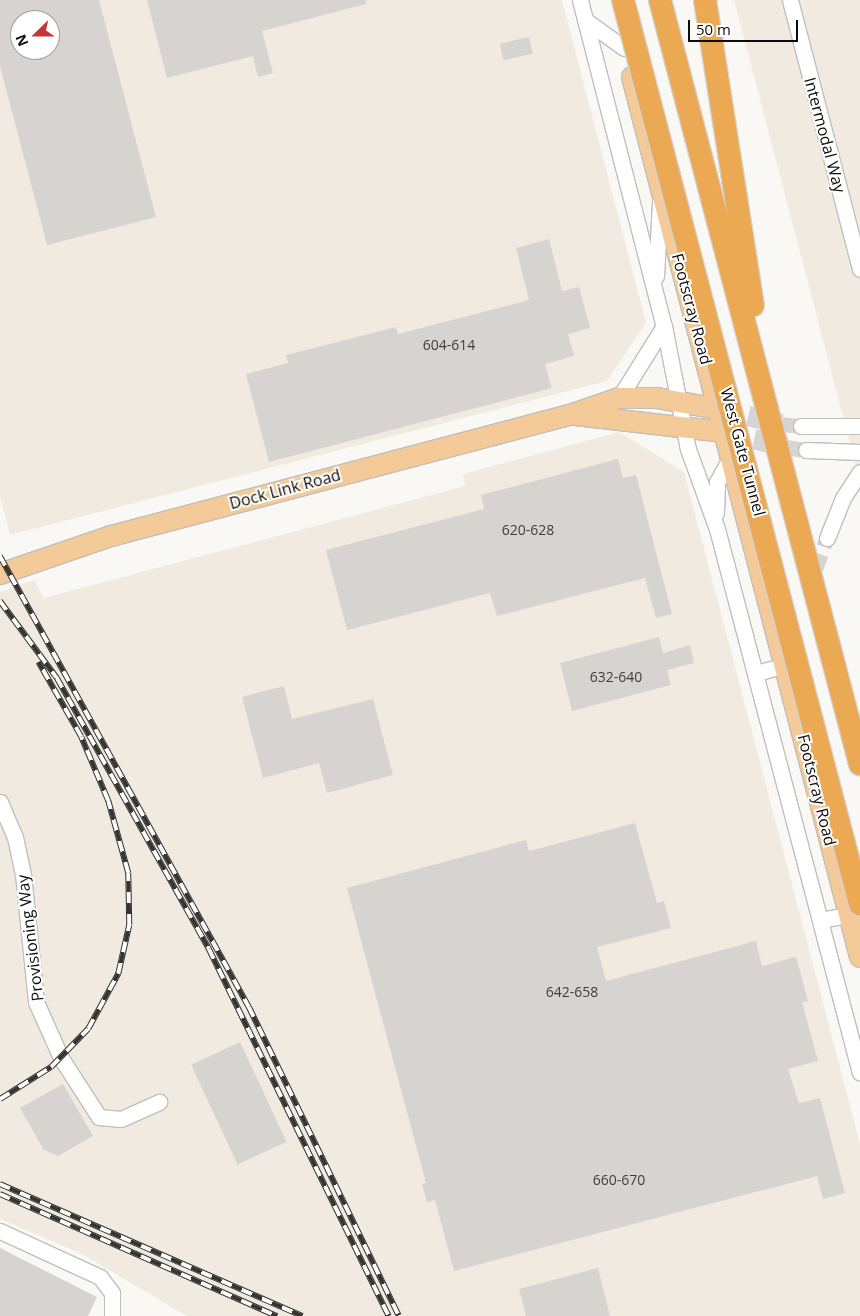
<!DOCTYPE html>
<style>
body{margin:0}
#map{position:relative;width:860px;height:1316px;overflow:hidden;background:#faf8f4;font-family:"Open Sans",sans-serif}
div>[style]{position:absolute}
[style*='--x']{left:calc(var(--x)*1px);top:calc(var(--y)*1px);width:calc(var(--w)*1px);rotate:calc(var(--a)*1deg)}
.built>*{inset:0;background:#f1eae0}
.building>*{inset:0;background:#d6d3d0;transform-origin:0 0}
.minor-tunnel>*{height:15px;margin-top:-7.5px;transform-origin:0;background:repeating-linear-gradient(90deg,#d6d5d1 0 15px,transparent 0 23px)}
.major-tunnel>*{height:20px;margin-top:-10px;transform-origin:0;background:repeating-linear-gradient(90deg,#d6d5d1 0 20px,transparent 0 30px)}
.roads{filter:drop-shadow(1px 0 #c1bfbb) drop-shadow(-1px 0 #c1bfbb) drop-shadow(0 1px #c1bfbb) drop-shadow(0 -1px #c1bfbb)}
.minor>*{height:15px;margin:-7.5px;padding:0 7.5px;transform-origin:7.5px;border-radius:7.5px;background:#fff}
.major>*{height:20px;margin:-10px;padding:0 10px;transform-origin:10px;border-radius:10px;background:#f4cb98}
.rail>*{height:5.5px;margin-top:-2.75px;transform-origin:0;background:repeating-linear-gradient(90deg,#fff 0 11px,#353432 0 22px);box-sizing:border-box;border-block:1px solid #353432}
.bridges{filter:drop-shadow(1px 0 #d3d3d3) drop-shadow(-1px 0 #d3d3d3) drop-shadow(0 1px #d3d3d3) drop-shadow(0 -1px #d3d3d3)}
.highway-bridge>*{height:22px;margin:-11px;padding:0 11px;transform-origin:11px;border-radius:11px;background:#eca954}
span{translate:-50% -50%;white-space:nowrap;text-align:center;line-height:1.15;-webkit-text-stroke:4px #fff;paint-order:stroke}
.number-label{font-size:14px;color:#3f3e3c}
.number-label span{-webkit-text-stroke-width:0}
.street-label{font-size:16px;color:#0d0c0b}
.north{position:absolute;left:10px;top:10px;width:50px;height:50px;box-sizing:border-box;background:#fff;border:1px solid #9e9e9d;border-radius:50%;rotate:248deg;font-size:14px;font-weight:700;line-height:20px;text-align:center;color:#0d0c0b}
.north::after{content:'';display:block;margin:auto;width:18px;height:22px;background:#c53638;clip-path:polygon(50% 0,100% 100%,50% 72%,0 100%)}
.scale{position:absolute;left:688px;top:20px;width:110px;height:22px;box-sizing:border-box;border:2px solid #0d0c0b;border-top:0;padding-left:6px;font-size:15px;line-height:18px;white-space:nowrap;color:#0d0c0b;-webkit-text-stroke:4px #fff;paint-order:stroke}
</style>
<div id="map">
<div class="built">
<i style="clip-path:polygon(evenodd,0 0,562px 0,646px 323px,607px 381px,10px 535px,0 497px,0 0,20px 20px,50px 20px,50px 50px,20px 50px,20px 20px)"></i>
<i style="clip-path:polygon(734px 0,860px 0,860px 481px,840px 405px)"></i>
<i style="clip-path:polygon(619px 432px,684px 472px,860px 1144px,860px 1316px,187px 1316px,82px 1254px,0 1219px,0 592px,34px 580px,44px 598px,465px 486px,463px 474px)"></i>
</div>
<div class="building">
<i style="clip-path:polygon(evenodd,0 0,99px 0,156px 217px,47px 245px,0 66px,0 0,20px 20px,50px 20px,50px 50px,20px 50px,20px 20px)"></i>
<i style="clip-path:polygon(147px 0,366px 0,366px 4px,262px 31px,273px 73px,258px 77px,253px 56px,167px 78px)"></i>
<i style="left:529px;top:37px;width:17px;height:30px;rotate:77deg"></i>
<i style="clip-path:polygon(549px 239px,562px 291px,579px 287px,590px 328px,568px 334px,574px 356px,545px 364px,552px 388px,269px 462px,246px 374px,288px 363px,286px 355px,396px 327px,398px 334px,529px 300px,516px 248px)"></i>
<i style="clip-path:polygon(618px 459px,623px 478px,636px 475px,672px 614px,656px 618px,645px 578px,497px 616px,490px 593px,347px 630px,326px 550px,484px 509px,481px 495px)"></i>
<i style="clip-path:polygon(659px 637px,663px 653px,690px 645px,694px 663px,667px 670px,671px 685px,572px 711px,560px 663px)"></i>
<i style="clip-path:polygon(284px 686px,292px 719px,373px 699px,393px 775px,327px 793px,319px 763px,263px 778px,242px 697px)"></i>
<i style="clip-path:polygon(635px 823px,657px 903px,664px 901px,671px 928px,597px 947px,606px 981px,756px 941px,762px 966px,796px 957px,808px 1001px,802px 1002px,818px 1061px,788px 1069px,799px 1103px,820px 1098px,845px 1193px,823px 1199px,817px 1176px,454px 1271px,435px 1200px,427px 1202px,422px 1184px,426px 1183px,347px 888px,526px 840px,529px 851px)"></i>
<i style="left:240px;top:1042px;width:110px;height:54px;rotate:65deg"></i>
<i style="clip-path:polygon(63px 1084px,93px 1136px,58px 1156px,44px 1150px,20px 1108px)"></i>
<i style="clip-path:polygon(0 1248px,97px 1297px,88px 1316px,0 1316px)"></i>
<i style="clip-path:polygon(598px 1268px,610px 1316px,526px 1316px,519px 1289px)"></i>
</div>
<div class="minor-tunnel">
<i style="--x:781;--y:424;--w:20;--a:6"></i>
<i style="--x:786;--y:447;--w:20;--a:9"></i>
<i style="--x:816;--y:568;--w:32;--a:-70"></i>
</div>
<div class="major-tunnel">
<i style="--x:719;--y:409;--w:64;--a:13.6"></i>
<i style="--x:725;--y:432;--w:63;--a:13.8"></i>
</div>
<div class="roads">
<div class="minor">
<i style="--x:580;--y:0;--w:337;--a:75.6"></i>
<i style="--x:664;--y:326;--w:125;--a:79"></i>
<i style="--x:688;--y:449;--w:85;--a:70.1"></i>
<i style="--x:717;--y:529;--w:562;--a:75.27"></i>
<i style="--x:790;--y:0;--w:278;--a:75.4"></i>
<i style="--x:585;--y:20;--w:48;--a:35.7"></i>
<i style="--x:656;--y:276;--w:74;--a:-86.9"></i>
<i style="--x:619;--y:398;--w:85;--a:-58"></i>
<i style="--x:801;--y:426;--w:59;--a:0"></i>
<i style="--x:806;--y:450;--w:54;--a:2.1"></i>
<i style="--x:716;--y:513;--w:31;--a:-88"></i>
<i style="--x:717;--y:482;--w:29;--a:-61"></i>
<i style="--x:827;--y:538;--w:43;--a:-68.2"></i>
<i style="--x:843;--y:498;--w:31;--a:-57"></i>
<i style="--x:756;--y:673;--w:31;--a:-15"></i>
<i style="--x:0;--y:802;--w:38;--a:67"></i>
<i style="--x:15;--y:837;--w:38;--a:78"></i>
<i style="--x:23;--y:874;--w:129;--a:84.2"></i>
<i style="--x:36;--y:1002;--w:61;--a:65.9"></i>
<i style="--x:61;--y:1058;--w:70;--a:57.2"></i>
<i style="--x:99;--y:1117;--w:22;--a:5"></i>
<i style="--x:121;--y:1119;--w:42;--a:-24.1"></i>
<i style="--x:820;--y:920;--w:29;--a:-10"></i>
<i style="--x:0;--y:1231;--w:110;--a:24.7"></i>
<i style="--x:100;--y:1277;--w:20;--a:53"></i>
<i style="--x:112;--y:1293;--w:23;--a:90"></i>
</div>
<div class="major">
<i style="--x:632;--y:77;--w:909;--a:75.47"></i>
<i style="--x:575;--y:415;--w:151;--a:6.5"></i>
<i style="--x:0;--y:574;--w:117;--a:-18.9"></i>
<i style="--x:111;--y:536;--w:478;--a:-14.8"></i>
<i style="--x:573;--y:414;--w:49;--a:-19.2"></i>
<i style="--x:619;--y:398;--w:38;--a:0"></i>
<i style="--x:657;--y:398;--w:63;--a:10.1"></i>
</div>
</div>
<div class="rail">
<i style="--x:0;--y:556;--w:515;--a:61.1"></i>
<i style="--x:249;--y:1007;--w:343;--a:64.1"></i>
<i style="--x:0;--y:601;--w:96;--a:53.5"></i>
<i style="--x:57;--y:678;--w:311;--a:60.7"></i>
<i style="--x:209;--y:949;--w:409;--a:63.9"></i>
<i style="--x:0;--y:1099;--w:60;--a:-32.1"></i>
<i style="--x:51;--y:1067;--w:53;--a:-45.8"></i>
<i style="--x:88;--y:1029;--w:63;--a:-61.4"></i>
<i style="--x:118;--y:974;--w:50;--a:-77.3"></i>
<i style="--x:129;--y:925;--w:52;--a:-91.1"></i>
<i style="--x:128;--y:873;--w:75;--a:-105.5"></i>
<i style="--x:108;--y:801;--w:69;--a:-112.9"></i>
<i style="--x:81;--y:737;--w:86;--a:-119.8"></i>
<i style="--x:0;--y:1184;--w:330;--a:23.6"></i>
<i style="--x:0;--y:1194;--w:303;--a:23.8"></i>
</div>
<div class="bridges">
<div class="highway-bridge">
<i style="--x:623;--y:0;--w:935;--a:75.31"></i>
<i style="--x:660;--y:0;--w:790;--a:75.33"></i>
<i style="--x:705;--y:0;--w:309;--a:81.1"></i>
</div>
</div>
<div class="number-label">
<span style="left:449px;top:345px">604-614</span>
<span style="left:528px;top:530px">620-628</span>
<span style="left:616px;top:677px">632-640</span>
<span style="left:572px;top:992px">642-658</span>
<span style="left:619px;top:1180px">660-670</span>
</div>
<div class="street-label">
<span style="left:825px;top:135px;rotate:75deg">Intermodal Way</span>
<span style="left:692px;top:309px;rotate:75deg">Footscray Road</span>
<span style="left:743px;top:452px;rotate:75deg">West Gate Tunnel</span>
<span style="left:285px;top:489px;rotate:-15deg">Dock Link Road</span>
<span style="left:817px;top:790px;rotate:76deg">Footscray Road</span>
<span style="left:30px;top:938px;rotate:-97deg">Provisioning Way</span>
</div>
<div class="north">N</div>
<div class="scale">50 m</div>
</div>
